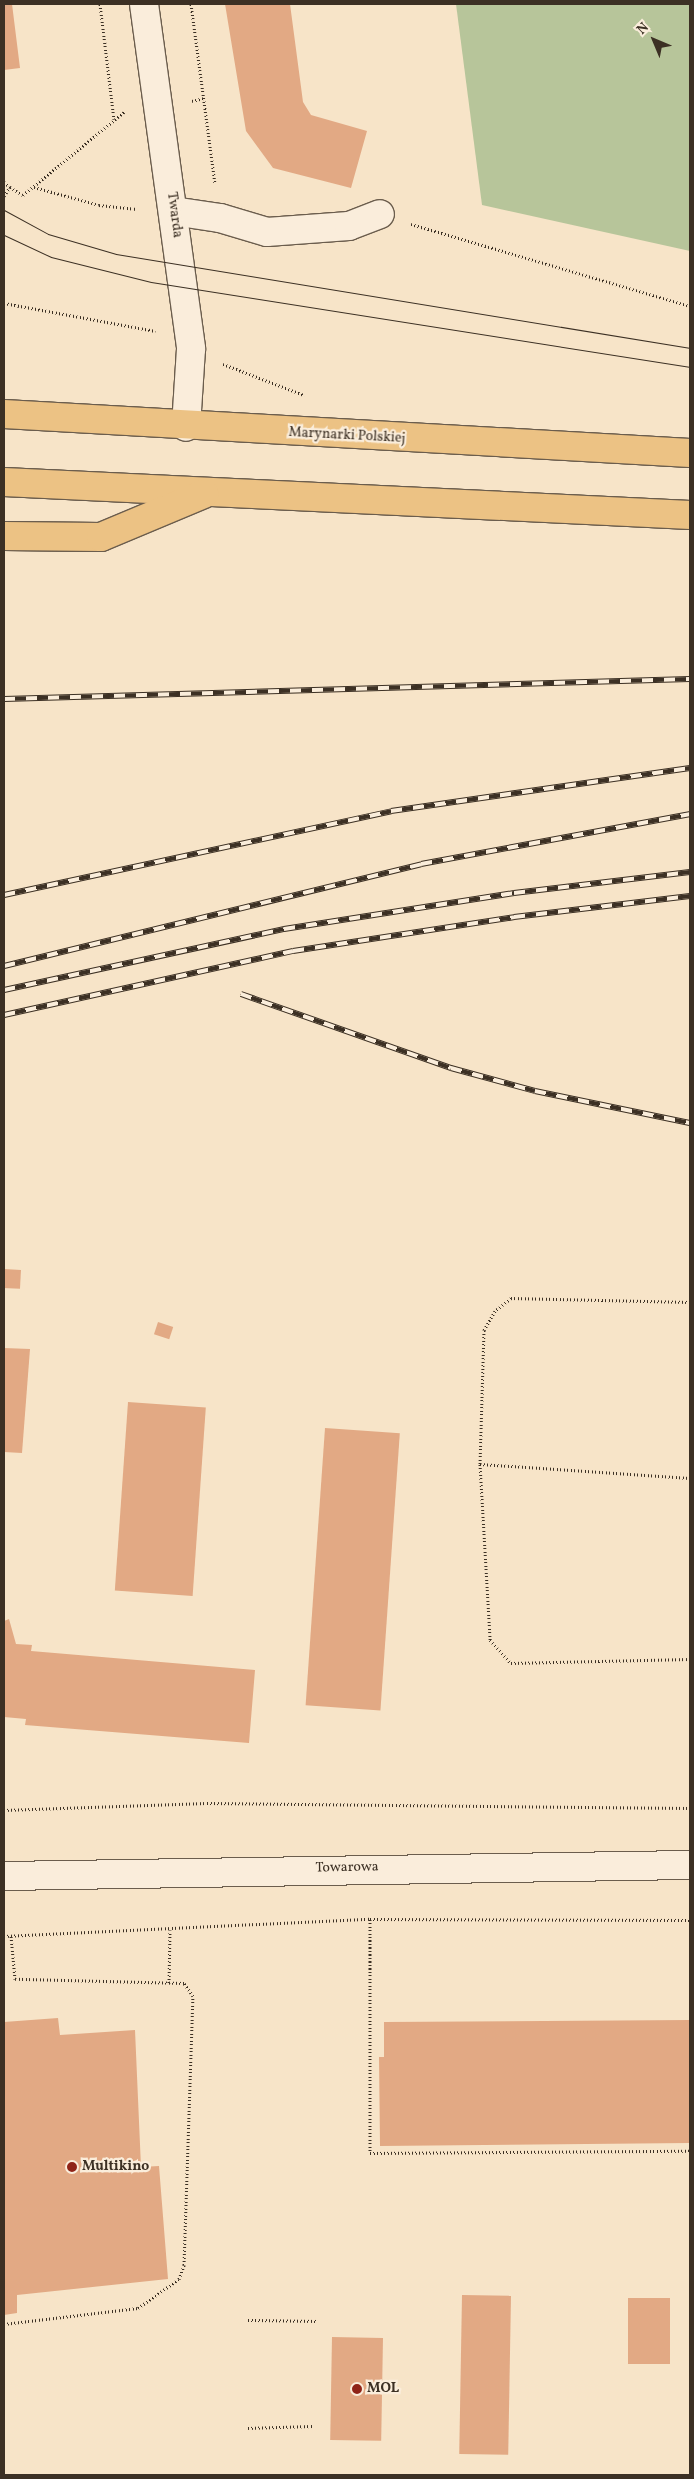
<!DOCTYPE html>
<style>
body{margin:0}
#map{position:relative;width:694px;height:2479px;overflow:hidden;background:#f7e4c8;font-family:Vollkorn,serif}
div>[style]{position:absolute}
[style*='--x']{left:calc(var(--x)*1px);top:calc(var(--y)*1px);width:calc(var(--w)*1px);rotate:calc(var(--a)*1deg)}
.green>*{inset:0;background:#b7c59a}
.building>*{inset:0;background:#e2a984;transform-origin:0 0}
.path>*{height:3px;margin-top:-1.5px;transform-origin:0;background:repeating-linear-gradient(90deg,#3c3024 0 1px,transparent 0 3.5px)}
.roads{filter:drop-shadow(1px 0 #6b5d4d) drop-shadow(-1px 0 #6b5d4d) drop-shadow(0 1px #6b5d4d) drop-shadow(0 -1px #6b5d4d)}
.minor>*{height:28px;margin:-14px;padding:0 14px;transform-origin:14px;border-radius:14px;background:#faeddb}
.major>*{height:28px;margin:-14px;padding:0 14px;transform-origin:14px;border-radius:14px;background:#ecc284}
.tram>*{height:1px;margin:-0.5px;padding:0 0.5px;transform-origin:0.5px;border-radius:0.5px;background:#3c3024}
.rail>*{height:5.5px;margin-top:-2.75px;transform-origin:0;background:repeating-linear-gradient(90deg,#faeddb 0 11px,#3c3024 0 22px);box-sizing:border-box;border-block:1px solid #3c3024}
.dots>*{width:14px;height:14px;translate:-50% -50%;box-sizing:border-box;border:2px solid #faeddb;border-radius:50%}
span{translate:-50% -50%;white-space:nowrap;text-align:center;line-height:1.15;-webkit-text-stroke:4.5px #faeddb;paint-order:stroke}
.street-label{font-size:14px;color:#3c3024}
.poi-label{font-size:14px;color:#3c3024;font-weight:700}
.left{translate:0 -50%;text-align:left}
.frame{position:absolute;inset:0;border:5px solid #3c3024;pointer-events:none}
.north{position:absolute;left:629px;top:15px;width:50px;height:50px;-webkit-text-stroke:4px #faeddb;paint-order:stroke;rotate:315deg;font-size:14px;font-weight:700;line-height:20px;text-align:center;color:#3c3024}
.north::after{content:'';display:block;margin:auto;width:18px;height:22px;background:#3c3024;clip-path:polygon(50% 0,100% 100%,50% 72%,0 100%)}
</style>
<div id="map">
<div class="green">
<i style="clip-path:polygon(456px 4px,690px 4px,690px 251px,482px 205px)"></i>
</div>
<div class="building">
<i style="clip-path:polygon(4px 4px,12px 4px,20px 68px,4px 70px)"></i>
<i style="clip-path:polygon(225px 4px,290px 4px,303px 102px,311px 115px,367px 131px,351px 188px,273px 168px,246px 131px)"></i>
<i style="left:4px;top:1269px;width:17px;height:19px;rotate:3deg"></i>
<i style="left:158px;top:1322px;width:16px;height:13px;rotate:18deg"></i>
<i style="clip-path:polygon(4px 1348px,30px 1349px,22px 1453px,4px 1452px)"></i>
<i style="left:128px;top:1402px;width:78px;height:189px;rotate:4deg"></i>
<i style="left:325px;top:1428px;width:75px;height:278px;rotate:4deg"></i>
<i style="clip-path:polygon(9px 1619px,16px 1644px,32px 1645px,31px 1651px,255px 1670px,249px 1743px,25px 1725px,26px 1719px,4px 1717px,4px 1621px)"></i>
<i style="clip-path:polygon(58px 2018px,60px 2035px,135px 2030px,141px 2167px,159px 2166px,168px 2279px,17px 2295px,17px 2313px,4px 2315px,4px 2022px)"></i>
<i style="clip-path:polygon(690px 2020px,690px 2143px,380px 2146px,379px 2057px,384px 2057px,384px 2022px)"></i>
<i style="left:462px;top:2295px;width:49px;height:159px;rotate:1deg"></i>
<i style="left:628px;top:2298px;width:42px;height:66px"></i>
<i style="left:332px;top:2337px;width:51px;height:103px;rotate:1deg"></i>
</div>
<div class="path">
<i style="--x:100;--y:4;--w:116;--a:83.1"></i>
<i style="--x:191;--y:4;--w:181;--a:82.4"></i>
<i style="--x:192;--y:101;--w:12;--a:-14"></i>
<i style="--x:4;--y:182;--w:8;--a:40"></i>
<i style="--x:34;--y:187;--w:67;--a:15.5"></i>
<i style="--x:99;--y:205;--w:38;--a:6"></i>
<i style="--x:4;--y:196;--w:11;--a:-56"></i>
<i style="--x:10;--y:187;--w:15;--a:32"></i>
<i style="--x:23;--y:195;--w:131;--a:-39.4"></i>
<i style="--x:411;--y:224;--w:291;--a:16.4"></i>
<i style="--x:4;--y:303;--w:154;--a:10.5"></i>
<i style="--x:223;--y:364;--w:87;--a:20.9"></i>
<i style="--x:690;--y:1302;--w:179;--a:-178.7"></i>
<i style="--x:511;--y:1298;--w:21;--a:141"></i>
<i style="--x:495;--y:1311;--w:22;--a:120"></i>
<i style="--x:484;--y:1330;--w:134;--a:91.7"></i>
<i style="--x:480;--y:1464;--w:176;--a:86.7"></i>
<i style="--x:490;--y:1640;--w:31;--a:48"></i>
<i style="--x:511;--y:1663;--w:179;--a:-1.3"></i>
<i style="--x:480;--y:1464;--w:210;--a:3.8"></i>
<i style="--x:4;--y:1810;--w:203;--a:-2"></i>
<i style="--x:207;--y:1803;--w:483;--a:0.6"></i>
<i style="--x:370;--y:1919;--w:234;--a:90"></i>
<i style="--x:370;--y:2153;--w:320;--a:-0.4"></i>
<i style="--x:4;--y:1936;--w:366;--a:-2.7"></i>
<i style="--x:370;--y:1919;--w:320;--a:0.2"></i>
<i style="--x:169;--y:1983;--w:53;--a:-88.9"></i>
<i style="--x:248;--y:2320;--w:70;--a:0.8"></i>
<i style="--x:4;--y:2324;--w:135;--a:-6.8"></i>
<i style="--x:138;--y:2308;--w:50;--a:-35.3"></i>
<i style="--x:179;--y:2279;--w:15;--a:-70"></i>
<i style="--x:184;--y:2265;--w:269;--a:-88.1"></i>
<i style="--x:193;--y:1996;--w:16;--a:-125"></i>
<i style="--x:184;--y:1983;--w:169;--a:-178.6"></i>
<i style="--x:15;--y:1979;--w:43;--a:-95.3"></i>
<i style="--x:248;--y:2428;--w:65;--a:-1.8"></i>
</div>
<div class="roads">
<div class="minor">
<i style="--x:144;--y:4;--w:348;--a:82.2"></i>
<i style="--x:191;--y:349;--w:78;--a:93.7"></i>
<i style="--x:173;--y:211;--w:48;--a:8.5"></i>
<i style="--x:220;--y:218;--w:49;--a:16.6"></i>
<i style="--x:267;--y:232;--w:82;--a:-4.2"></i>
<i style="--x:349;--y:226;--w:33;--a:-21"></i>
<i style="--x:4;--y:1876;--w:686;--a:-0.92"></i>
</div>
<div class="major">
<i style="--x:4;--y:414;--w:687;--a:3.25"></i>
<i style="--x:4;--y:482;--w:687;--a:2.75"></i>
<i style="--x:4;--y:536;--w:97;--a:0.6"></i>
<i style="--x:101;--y:537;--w:112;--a:-22.7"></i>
</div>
</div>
<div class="tram">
<i style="--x:4;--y:210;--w:50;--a:28.6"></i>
<i style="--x:48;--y:234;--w:71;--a:16.4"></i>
<i style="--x:116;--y:254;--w:582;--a:9.3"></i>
<i style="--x:4;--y:235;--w:52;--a:25.1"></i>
<i style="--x:51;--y:257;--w:103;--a:14"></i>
<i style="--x:151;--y:282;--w:546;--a:8.96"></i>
</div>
<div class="rail">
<i style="--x:4;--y:699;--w:686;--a:-1.67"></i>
<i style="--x:4;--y:895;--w:396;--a:-12.2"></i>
<i style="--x:391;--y:811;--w:302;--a:-8.2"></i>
<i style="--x:4;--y:966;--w:429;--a:-13.7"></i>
<i style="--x:421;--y:864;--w:274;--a:-10.5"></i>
<i style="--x:4;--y:990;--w:287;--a:-12.3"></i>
<i style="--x:284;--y:929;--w:233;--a:-8.9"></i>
<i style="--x:514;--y:893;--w:177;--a:-6.8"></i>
<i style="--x:241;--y:994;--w:223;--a:19.4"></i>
<i style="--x:451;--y:1068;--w:87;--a:15.3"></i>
<i style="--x:535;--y:1091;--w:158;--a:11.7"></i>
<i style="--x:4;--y:1015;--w:296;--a:-12.5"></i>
<i style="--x:293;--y:951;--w:224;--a:-8.7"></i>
<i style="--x:514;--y:917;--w:177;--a:-6.8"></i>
</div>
<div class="dots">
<i style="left:72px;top:2167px;background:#8f2418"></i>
<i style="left:357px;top:2389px;background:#8f2418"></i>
</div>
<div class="street-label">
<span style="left:174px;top:215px;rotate:82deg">Twarda</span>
<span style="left:347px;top:436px;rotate:3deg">Marynarki Polskiej</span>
<span style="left:347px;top:1868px;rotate:-1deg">Towarowa</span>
</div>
<div class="poi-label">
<span class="left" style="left:82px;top:2167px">Multikino</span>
<span class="left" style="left:367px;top:2389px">MOL</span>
</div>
<div class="frame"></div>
<div class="north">N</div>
</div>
